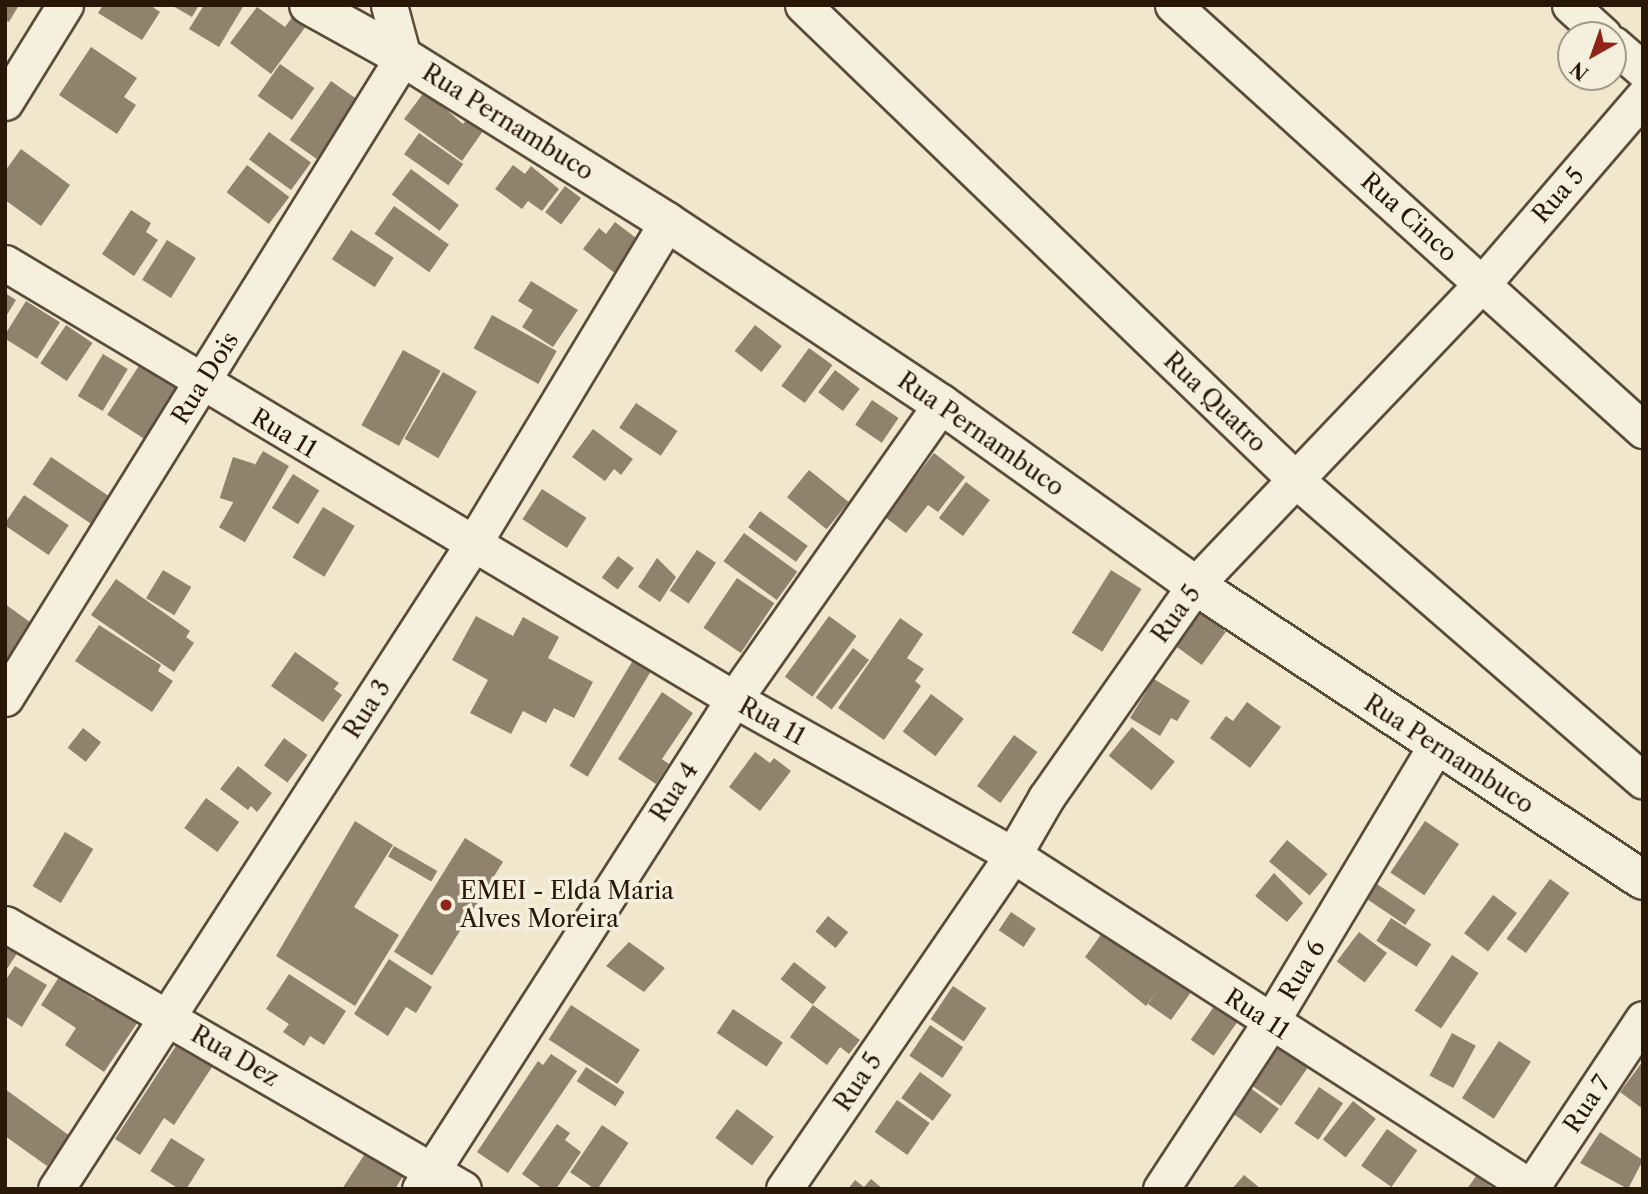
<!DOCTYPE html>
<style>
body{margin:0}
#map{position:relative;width:1648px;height:1194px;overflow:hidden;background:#f0e7cd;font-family:"Libre Caslon Text",serif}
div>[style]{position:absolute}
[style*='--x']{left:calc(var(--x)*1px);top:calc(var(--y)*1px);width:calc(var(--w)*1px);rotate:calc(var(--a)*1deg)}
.building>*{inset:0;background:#90836e;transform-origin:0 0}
.roads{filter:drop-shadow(2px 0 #5b4b39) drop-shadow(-2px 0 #5b4b39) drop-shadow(0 2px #5b4b39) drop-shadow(0 -2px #5b4b39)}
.street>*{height:35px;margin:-17.5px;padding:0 17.5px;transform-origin:17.5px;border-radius:17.5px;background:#f5efde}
.secondary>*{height:38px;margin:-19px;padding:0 19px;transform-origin:19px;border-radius:19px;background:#f5efde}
.dots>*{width:19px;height:19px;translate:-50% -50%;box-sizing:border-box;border:4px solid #f5efde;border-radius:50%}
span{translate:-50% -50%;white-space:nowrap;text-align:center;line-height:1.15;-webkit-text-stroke:7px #f5efde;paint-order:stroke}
.street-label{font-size:24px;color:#291708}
.poi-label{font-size:24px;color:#291708}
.left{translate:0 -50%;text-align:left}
.frame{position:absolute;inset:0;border:7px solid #291708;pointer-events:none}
.north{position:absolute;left:1557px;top:21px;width:70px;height:70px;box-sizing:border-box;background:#f5efde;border:2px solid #a39988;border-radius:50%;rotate:220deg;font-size:19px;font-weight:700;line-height:28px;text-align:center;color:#291708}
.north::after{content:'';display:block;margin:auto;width:24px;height:32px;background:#8f2418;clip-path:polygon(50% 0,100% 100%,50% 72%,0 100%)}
</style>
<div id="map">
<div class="building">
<i style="clip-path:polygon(5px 5px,19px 5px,9px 22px,5px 20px)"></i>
<i style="clip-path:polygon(103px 5px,150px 5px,160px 12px,142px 40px,98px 13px)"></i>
<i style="clip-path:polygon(171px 5px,199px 5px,192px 17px)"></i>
<i style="clip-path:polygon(204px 5px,244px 5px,219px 47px,189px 29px)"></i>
<i style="clip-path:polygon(257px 7px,285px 27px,296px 12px,309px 22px,271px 74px,230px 43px)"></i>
<i style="clip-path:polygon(91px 47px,137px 78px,124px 97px,136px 105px,117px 134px,59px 95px)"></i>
<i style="left:280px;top:64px;width:42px;height:39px;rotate:35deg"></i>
<i style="left:331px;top:81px;width:33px;height:72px;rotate:35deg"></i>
<i style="clip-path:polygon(425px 91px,463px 124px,467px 119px,483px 131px,462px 161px,404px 119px)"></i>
<i style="left:269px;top:132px;width:52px;height:34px;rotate:36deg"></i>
<i style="left:419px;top:133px;width:54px;height:26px;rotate:35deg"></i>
<i style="clip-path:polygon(21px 149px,70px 185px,41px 226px,5px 200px,5px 171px)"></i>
<i style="left:247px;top:165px;width:53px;height:34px;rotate:37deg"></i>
<i style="clip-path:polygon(513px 165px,525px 174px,531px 166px,559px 189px,542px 211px,528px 201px,522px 209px,495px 189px)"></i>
<i style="left:411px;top:169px;width:60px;height:32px;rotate:37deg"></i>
<i style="left:565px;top:186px;width:20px;height:33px;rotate:37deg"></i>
<i style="left:394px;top:206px;width:67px;height:34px;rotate:35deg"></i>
<i style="clip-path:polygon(131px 210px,151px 223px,146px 232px,158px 240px,134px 276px,102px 254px)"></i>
<i style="clip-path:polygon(615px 222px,640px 241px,616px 274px,583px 249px,599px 228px,606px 234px)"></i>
<i style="left:351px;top:230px;width:51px;height:35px;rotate:33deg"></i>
<i style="left:167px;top:240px;width:34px;height:47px;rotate:32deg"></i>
<i style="clip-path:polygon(531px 281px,578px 310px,553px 347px,522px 327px,533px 310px,518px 301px)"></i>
<i style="clip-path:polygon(5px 293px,16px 300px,5px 318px)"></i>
<i style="left:26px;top:301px;width:40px;height:43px;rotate:32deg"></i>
<i style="left:492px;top:315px;width:74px;height:38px;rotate:29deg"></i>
<i style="left:66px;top:325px;width:32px;height:46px;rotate:34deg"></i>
<i style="left:755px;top:325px;width:34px;height:33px;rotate:38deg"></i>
<i style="left:809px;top:348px;width:29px;height:47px;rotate:36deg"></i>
<i style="left:403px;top:350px;width:43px;height:86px;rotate:29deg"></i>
<i style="left:103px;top:354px;width:29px;height:49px;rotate:31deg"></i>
<i style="left:142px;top:361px;width:44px;height:64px;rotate:33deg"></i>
<i style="left:835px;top:370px;width:31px;height:28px;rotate:37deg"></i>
<i style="left:443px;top:372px;width:39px;height:77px;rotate:30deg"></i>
<i style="left:872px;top:400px;width:32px;height:30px;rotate:34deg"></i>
<i style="left:636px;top:403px;width:50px;height:30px;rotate:34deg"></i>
<i style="clip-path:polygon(593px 429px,633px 459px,621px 475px,614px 469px,605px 481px,572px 457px)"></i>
<i style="left:263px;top:451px;width:30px;height:88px;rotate:30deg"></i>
<i style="clip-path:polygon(934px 453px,965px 477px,938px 512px,928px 505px,906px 533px,885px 517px)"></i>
<i style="left:51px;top:457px;width:71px;height:33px;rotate:34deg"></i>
<i style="left:233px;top:457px;width:23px;height:43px;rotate:18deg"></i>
<i style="left:809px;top:470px;width:51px;height:35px;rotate:39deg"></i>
<i style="left:293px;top:474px;width:31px;height:40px;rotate:32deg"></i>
<i style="left:966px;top:482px;width:30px;height:45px;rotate:37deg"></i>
<i style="left:542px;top:489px;width:53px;height:36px;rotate:33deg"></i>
<i style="left:24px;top:495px;width:54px;height:36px;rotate:34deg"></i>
<i style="left:323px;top:507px;width:37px;height:59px;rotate:31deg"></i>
<i style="left:760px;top:511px;width:59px;height:20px;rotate:36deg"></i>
<i style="left:744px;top:533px;width:66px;height:35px;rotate:36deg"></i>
<i style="left:697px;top:550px;width:23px;height:49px;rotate:34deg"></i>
<i style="left:618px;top:556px;width:20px;height:27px;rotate:37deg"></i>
<i style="clip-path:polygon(657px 558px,676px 577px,660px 602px,638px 587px)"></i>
<i style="left:163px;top:570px;width:33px;height:33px;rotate:31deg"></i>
<i style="left:1111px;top:570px;width:36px;height:74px;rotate:32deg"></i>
<i style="left:737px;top:578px;width:45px;height:60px;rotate:34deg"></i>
<i style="clip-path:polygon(116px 579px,190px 631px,186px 637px,194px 643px,174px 672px,91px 615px)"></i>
<i style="clip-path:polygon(5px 604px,34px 625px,5px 665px)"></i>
<i style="left:1200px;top:613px;width:32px;height:41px;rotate:36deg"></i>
<i style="clip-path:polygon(476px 616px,513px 636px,523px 617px,559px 637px,548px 658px,593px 682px,574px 718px,554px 708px,546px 723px,523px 711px,511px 734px,470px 713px,488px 680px,452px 660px)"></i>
<i style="left:829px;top:616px;width:34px;height:75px;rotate:36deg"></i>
<i style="clip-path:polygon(900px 618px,923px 634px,907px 658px,924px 669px,915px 681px,921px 686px,884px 740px,838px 708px)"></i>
<i style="clip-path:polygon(99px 625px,161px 665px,158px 671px,173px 681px,152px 712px,75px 661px)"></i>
<i style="left:853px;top:648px;width:20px;height:62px;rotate:37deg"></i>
<i style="clip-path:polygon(295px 652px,339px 683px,334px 689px,342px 695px,323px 722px,271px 686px)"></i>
<i style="left:635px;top:657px;width:21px;height:127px;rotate:31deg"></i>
<i style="clip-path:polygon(1154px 679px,1190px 701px,1177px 721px,1171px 718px,1160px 736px,1130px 718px)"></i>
<i style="clip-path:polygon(662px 692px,693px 713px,662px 759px,669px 764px,656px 784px,618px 759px)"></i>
<i style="left:931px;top:694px;width:41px;height:47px;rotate:37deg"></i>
<i style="clip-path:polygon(1247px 702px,1281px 727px,1250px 768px,1210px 738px,1226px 716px,1233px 721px)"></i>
<i style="left:1132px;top:727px;width:55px;height:37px;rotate:39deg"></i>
<i style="left:83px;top:728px;width:23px;height:25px;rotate:38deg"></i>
<i style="left:1014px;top:735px;width:29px;height:63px;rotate:36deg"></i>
<i style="left:284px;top:738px;width:29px;height:34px;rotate:36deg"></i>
<i style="clip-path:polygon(755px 752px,770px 763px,774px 758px,791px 771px,760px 811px,729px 787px)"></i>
<i style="clip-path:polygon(238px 766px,272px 793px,257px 812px,251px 806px,248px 810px,220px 789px)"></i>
<i style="left:206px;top:798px;width:41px;height:37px;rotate:36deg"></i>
<i style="clip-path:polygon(355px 821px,393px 845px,354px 907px,399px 935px,355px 1006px,276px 956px)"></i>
<i style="left:1425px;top:821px;width:41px;height:62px;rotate:34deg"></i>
<i style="left:65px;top:832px;width:33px;height:63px;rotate:31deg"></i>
<i style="left:465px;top:838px;width:45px;height:134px;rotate:32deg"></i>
<i style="left:1287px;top:840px;width:53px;height:28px;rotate:40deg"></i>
<i style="left:394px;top:846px;width:50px;height:12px;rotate:30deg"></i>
<i style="clip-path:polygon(1274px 873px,1303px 903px,1287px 922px,1255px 896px)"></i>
<i style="left:1550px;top:879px;width:24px;height:74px;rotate:36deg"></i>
<i style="left:1374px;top:882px;width:50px;height:18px;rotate:34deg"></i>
<i style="left:1493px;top:895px;width:30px;height:48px;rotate:37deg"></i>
<i style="left:1011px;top:912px;width:30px;height:22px;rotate:34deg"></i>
<i style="left:828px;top:916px;width:26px;height:20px;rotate:39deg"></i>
<i style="left:1391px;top:918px;width:48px;height:27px;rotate:33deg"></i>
<i style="clip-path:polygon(1105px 929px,1194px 988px,1171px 1020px,1148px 1004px,1158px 990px,1146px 1006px,1085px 957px)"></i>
<i style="left:1359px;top:932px;width:35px;height:37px;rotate:37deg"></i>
<i style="clip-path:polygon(5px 939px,20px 949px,5px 972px)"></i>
<i style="clip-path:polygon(629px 942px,665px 968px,644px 992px,606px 966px)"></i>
<i style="left:1452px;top:955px;width:32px;height:67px;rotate:34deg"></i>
<i style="clip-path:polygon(389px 959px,432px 987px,416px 1013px,406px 1007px,388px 1036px,354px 1014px)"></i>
<i style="left:794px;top:962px;width:41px;height:22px;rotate:38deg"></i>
<i style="clip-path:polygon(15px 966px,47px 985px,22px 1027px,5px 1016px,5px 981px)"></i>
<i style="clip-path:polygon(289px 974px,346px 1011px,324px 1045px,310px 1036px,304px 1046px,283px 1032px,289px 1024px,266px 1009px)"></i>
<i style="clip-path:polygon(59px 977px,94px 1000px,104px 986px,144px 1013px,104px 1072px,65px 1045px,76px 1028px,41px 1005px)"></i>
<i style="left:953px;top:986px;width:40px;height:40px;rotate:34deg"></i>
<i style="left:1220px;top:998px;width:28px;height:51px;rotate:35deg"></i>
<i style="left:571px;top:1005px;width:82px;height:41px;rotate:33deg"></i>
<i style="clip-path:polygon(813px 1005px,860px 1040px,849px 1054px,840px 1047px,827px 1065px,790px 1037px)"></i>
<i style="left:733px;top:1009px;width:60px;height:29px;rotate:34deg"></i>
<i style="left:930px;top:1025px;width:40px;height:37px;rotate:34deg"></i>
<i style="left:1452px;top:1033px;width:27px;height:48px;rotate:28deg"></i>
<i style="clip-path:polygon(183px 1035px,218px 1058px,174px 1125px,164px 1118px,140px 1155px,115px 1139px)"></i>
<i style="left:1499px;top:1041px;width:38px;height:68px;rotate:33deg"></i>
<i style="left:1278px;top:1044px;width:38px;height:49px;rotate:35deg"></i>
<i style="clip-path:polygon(551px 1054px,577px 1071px,508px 1173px,477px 1152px,538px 1061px,543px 1065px)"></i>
<i style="clip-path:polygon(1643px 1061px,1643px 1109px,1620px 1092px)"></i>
<i style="left:586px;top:1067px;width:46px;height:17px;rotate:33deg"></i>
<i style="left:920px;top:1072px;width:39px;height:32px;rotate:36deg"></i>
<i style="left:1249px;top:1087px;width:37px;height:31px;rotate:36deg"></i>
<i style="left:1319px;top:1087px;width:29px;height:44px;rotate:34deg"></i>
<i style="clip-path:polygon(5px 1089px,70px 1136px,47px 1166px,5px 1136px)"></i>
<i style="left:897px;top:1100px;width:40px;height:39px;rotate:35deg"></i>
<i style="left:1353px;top:1101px;width:29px;height:49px;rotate:38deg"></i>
<i style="left:737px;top:1109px;width:46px;height:36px;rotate:37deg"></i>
<i style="clip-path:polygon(557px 1124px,570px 1133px,565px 1140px,581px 1152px,556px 1189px,543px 1189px,522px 1174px)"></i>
<i style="left:602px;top:1125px;width:32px;height:57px;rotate:34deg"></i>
<i style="left:1387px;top:1129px;width:37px;height:45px;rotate:35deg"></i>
<i style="clip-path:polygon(1600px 1132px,1643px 1160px,1628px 1189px,1580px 1163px)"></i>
<i style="left:171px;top:1138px;width:40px;height:39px;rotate:32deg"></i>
<i style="clip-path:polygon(370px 1146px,407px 1170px,395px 1189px,342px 1189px)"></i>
<i style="clip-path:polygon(1244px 1175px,1261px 1189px,1232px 1189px)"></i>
<i style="clip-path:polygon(1476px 1176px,1494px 1189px,1467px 1189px)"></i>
<i style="clip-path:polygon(871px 1179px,883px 1189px,848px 1189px,855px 1180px,864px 1187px)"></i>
</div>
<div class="roads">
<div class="street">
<i style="--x:803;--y:5;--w:685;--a:43.93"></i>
<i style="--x:1296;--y:480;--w:459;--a:40.9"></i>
<i style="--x:1173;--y:5;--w:634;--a:42.12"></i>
<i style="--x:1570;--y:5;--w:45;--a:42.3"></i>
<i style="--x:1613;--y:44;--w:40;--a:41"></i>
<i style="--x:5;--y:102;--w:114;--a:-58.3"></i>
<i style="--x:5;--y:263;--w:849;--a:30.88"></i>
<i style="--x:734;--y:699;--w:320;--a:29.2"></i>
<i style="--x:1013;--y:855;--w:618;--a:32.71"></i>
<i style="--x:5;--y:698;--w:755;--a:-58.16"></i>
<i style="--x:403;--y:57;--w:54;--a:-105.1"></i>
<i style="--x:5;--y:924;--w:529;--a:30.05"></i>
<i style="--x:56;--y:1189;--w:768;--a:-57.12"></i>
<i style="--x:473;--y:544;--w:376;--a:-58.9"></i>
<i style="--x:420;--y:1189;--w:582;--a:-57.35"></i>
<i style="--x:734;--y:699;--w:360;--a:-54.9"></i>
<i style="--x:784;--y:1189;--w:405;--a:-55.6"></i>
<i style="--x:1013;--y:855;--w:66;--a:-59.9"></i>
<i style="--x:1046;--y:798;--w:260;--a:-55"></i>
<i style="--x:1195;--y:585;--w:417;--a:-46.4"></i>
<i style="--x:1483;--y:283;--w:245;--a:-49.3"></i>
<i style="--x:1161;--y:1189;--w:199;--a:-56.7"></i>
<i style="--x:1270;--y:1023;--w:322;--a:-59.1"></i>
<i style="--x:1530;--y:1189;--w:204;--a:-56.4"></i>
</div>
<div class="secondary">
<i style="--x:309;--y:5;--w:107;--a:29"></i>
<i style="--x:403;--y:57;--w:311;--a:32"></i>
<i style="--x:667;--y:222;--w:329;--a:33.6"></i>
<i style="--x:941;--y:404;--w:312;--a:35.5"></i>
<i style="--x:1195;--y:585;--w:536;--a:33.36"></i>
</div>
</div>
<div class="dots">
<i style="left:446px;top:905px;background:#8f2418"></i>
</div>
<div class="street-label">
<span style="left:508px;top:122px;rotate:32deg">Rua Pernambuco</span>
<span style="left:1558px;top:195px;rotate:-49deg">Rua 5</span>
<span style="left:1409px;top:217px;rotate:42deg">Rua Cinco</span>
<span style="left:205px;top:378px;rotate:-58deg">Rua Dois</span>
<span style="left:1215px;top:402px;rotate:44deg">Rua Quatro</span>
<span style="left:284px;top:433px;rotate:31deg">Rua 11</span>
<span style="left:981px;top:434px;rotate:35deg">Rua Pernambuco</span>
<span style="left:1176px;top:614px;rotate:-54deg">Rua 5</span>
<span style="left:367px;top:709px;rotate:-57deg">Rua 3</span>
<span style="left:772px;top:721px;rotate:29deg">Rua 11</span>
<span style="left:1449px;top:754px;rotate:33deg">Rua Pernambuco</span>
<span style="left:674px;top:792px;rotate:-57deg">Rua 4</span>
<span style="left:1302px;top:970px;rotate:-59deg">Rua 6</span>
<span style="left:1257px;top:1014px;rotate:33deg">Rua 11</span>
<span style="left:235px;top:1056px;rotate:30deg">Rua Dez</span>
<span style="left:858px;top:1082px;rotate:-56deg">Rua 5</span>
<span style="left:1587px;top:1104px;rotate:-56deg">Rua 7</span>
</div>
<div class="poi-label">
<span class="left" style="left:460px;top:905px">EMEI - Elda Maria<br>Alves Moreira</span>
</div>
<div class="frame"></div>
<div class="north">N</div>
</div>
